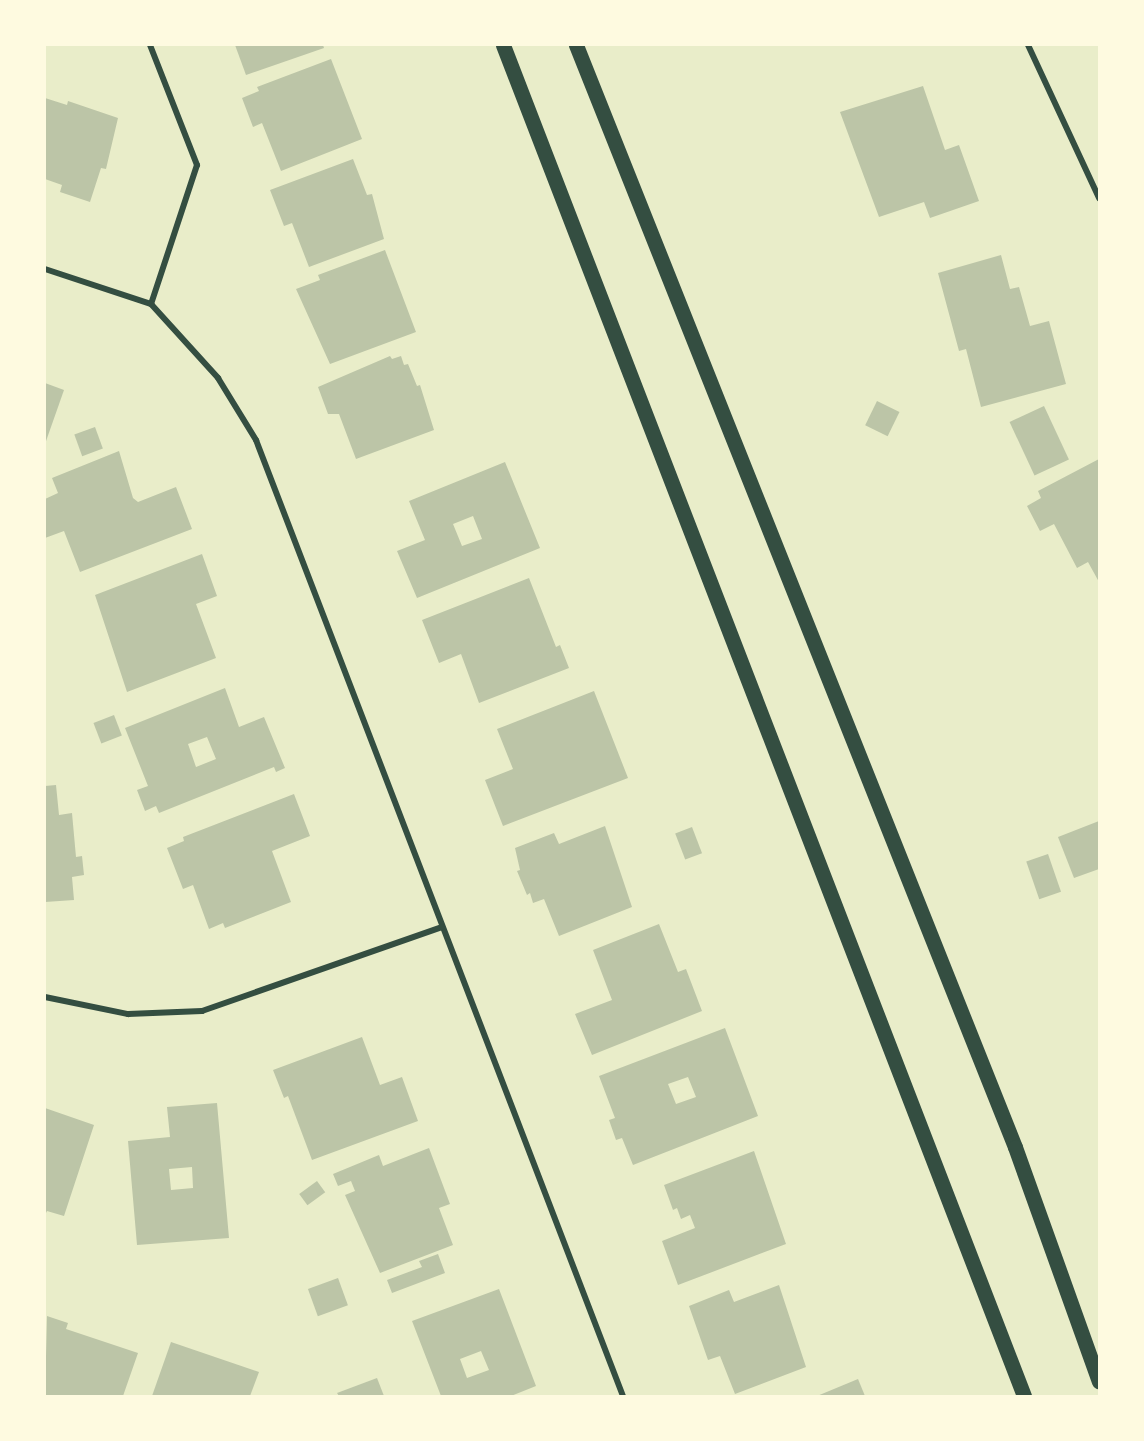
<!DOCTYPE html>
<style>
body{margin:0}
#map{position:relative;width:1144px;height:1441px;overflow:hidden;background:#e9edc9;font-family:"IBM Plex Sans",sans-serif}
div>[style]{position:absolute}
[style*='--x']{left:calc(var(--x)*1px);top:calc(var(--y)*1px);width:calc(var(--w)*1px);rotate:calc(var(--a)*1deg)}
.building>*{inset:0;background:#bcc5a7;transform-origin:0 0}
.minor>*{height:6px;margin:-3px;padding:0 3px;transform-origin:3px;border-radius:3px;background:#344e41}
.primary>*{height:15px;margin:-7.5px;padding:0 7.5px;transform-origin:7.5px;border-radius:7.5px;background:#344e41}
span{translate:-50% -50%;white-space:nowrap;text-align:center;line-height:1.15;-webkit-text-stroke:4.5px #fefae0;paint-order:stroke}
.frame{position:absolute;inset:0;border:46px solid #fefae0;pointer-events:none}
</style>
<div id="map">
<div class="building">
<i style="clip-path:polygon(235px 45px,323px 45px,324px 48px,246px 75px)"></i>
<i style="clip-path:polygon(331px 59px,362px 139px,281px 171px,262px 123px,253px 127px,242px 98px,259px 91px,257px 87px)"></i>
<i style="clip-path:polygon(923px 86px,945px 150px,959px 145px,979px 201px,930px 218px,924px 202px,879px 217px,840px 112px)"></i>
<i style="clip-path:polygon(45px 98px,67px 105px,68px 101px,118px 118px,106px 169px,101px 168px,90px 202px,60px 192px,62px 185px,45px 179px)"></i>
<i style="clip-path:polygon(353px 159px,367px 195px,372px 194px,384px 239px,309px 267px,292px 223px,284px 226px,270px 190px)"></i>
<i style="clip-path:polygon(385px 250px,416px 332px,330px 364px,296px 289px,320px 280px,318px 275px)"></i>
<i style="clip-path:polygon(1001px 255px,1010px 289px,1019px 287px,1030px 326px,1049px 321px,1066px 384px,981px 407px,966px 349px,959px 351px,938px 273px)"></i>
<i style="clip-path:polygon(390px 356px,392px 359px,401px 356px,404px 365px,408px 364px,417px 386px,420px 385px,434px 430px,356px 459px,339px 414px,328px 414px,318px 387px)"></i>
<i style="clip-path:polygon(45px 383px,64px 390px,45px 444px)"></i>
<i style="left:877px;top:401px;width:25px;height:27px;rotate:26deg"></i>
<i style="left:1044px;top:406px;width:59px;height:38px;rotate:65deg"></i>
<i style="left:95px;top:427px;width:23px;height:22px;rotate:70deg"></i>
<i style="clip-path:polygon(119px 451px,133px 498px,138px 502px,176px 487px,192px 529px,80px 572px,64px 531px,45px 538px,45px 499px,58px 493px,52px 478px)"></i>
<i style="clip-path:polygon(1099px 459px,1099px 582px,1088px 562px,1077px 568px,1054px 524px,1040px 531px,1027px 506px,1041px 498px,1038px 491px)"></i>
<i style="clip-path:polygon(evenodd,505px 462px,540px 548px,417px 598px,397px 551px,425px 540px,409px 501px,505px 462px,473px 516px,482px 539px,462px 546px,453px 524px,473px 516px)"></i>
<i style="clip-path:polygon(202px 554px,217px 596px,196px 604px,216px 658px,127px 692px,95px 595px)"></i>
<i style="clip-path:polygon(529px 578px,556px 647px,560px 645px,569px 668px,479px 703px,461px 654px,439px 663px,422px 620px)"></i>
<i style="clip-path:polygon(evenodd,225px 688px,239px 727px,264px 717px,285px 768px,276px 772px,274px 767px,159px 813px,156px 806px,145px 811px,137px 790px,148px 786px,125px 728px,225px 688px,207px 737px,216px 759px,196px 767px,188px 744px,207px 737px)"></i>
<i style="clip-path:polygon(594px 691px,628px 778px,503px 826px,485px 780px,513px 769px,497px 729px)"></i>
<i style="left:114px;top:715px;width:22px;height:22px;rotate:69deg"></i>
<i style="clip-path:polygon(56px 785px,59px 815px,72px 813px,76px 857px,82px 856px,84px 875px,72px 877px,74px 900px,45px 902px,45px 786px)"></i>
<i style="clip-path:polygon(294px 794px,310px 836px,272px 851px,291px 902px,225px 928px,223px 923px,209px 929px,193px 885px,183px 889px,167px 848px,184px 841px,183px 837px)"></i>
<i style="clip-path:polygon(1099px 821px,1099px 869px,1074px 878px,1058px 837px)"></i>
<i style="clip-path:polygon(605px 826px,632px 907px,559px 936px,544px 899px,533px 903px,530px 893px,527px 895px,517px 871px,520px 870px,515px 848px,554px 833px,559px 844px)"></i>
<i style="left:692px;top:827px;width:28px;height:18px;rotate:69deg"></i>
<i style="left:1048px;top:854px;width:40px;height:23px;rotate:71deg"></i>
<i style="clip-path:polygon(659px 924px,678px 972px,686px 969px,702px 1011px,592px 1055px,575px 1014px,612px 1000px,593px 950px)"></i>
<i style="clip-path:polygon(evenodd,725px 1028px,758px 1116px,633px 1165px,622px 1138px,616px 1140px,609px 1120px,615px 1118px,599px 1076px,725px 1028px,688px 1077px,696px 1097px,676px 1104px,668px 1084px,688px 1077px)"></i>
<i style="clip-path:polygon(362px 1037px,380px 1085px,402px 1077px,418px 1121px,312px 1160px,288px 1096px,284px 1098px,273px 1070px)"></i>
<i style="clip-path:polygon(evenodd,217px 1103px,229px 1238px,137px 1245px,128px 1141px,170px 1137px,167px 1107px,217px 1103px,192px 1167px,193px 1188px,171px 1190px,169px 1169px,192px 1167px)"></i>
<i style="clip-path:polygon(45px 1108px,94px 1125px,64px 1216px,47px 1211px,45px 1215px)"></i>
<i style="clip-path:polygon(429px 1148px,450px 1204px,439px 1208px,453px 1245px,380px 1273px,345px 1195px,355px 1191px,351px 1181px,338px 1186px,333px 1174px,379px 1155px,383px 1166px)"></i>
<i style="clip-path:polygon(754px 1151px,786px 1244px,678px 1285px,662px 1241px,695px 1228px,690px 1215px,681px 1219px,677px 1208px,673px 1210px,664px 1185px)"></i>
<i style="left:317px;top:1181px;width:14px;height:22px;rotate:54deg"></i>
<i style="clip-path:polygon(438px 1254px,445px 1273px,392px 1293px,387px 1280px,422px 1267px,419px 1261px)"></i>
<i style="left:338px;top:1278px;width:29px;height:32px;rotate:70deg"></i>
<i style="clip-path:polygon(779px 1285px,806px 1367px,735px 1394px,720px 1356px,708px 1360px,689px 1306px,729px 1290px,734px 1302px)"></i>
<i style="clip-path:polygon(evenodd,499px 1289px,536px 1386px,511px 1396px,441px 1396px,412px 1321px,499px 1289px,481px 1351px,489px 1370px,467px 1378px,460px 1359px,481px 1351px)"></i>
<i style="clip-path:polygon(47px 1316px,68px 1323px,66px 1329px,138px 1353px,123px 1396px,45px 1396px)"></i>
<i style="clip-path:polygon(171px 1342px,259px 1372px,250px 1396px,152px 1396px)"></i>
<i style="clip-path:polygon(377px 1378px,384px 1396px,339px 1396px,337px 1393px)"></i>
<i style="clip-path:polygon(858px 1379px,865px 1396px,817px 1396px)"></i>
</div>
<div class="minor">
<i style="--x:150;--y:45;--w:129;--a:68.6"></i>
<i style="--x:197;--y:165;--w:146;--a:108.3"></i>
<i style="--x:1028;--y:45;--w:169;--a:65.1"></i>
<i style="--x:45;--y:269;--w:112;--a:18.3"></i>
<i style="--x:151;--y:304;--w:100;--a:47.8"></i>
<i style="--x:218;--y:378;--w:73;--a:58.5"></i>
<i style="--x:256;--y:440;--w:1024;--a:69"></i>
<i style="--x:45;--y:997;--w:85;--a:11.6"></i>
<i style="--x:128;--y:1014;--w:74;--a:-2.3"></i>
<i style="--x:202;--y:1011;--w:254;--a:-19.3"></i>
</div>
<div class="primary">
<i style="--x:503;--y:45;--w:1448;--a:68.91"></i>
<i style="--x:576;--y:45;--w:1186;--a:68.28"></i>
<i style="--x:1015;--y:1147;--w:249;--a:70.3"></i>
</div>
<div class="frame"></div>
</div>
